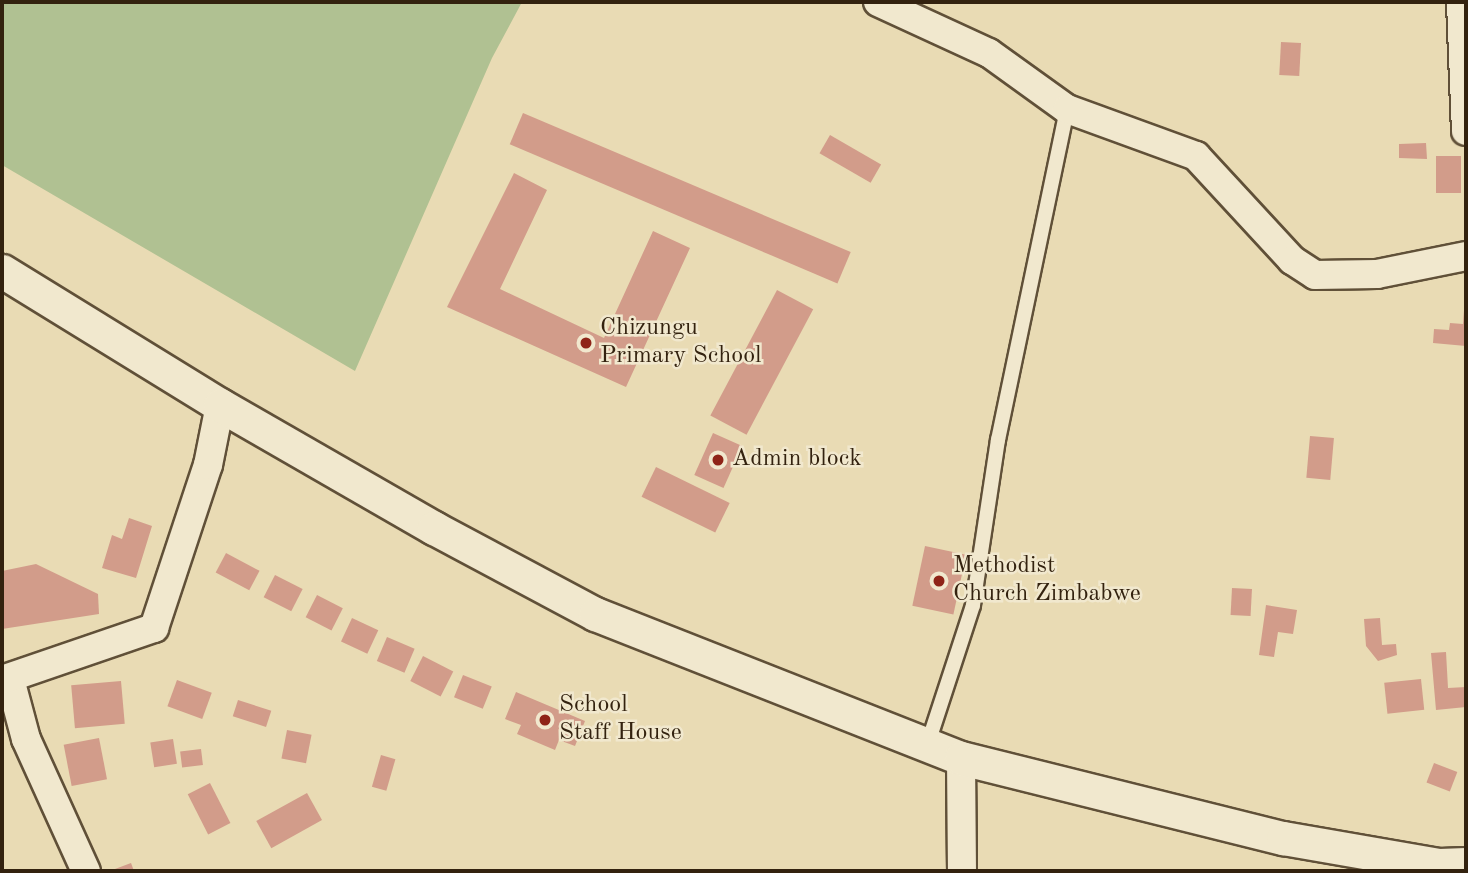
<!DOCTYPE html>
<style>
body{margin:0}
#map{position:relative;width:1468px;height:873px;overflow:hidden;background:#e9dbb4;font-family:"Old Standard TT",serif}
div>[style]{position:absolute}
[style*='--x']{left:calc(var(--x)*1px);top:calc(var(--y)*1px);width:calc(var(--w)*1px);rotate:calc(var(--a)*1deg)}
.green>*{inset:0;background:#b0c192}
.building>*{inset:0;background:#d29c8a;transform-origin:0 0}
.roads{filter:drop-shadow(2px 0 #605038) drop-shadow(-2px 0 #605038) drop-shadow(0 2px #605038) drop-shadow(0 -2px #605038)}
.service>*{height:14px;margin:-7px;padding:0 7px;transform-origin:7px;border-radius:7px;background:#f1e8ce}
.minor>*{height:28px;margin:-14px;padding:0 14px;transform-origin:14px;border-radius:14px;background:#f1e8ce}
.tertiary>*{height:33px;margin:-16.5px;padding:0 16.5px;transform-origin:16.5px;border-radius:16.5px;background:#f1e8ce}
.dots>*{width:19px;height:19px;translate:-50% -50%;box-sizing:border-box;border:4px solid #f1e8ce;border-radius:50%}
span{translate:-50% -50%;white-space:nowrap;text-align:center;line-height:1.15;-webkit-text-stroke:5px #f1e8ce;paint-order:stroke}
.poi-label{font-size:24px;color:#33220f}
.left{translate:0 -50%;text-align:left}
.frame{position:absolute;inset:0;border:4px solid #33220f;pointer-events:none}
</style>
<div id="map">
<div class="green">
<i style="clip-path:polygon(2px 2px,522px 2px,492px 58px,355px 371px,2px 165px)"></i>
</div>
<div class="building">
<i style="left:1281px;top:42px;width:20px;height:33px;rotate:3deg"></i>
<i style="left:523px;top:113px;width:356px;height:34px;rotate:23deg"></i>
<i style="left:830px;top:135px;width:59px;height:21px;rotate:30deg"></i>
<i style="clip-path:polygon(1426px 143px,1427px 159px,1399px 158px,1399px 144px)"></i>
<i style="left:1436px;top:156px;width:25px;height:37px"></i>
<i style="clip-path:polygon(514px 173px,547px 190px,500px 289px,604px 338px,653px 231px,690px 248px,626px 387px,447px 307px)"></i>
<i style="left:777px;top:290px;width:41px;height:142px;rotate:28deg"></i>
<i style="clip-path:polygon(1464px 310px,1466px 346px,1433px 343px,1434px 329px,1449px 330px,1450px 323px,1463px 324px)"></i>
<i style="left:713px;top:433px;width:32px;height:46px;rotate:24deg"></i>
<i style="left:1310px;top:436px;width:24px;height:42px;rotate:5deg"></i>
<i style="left:656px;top:467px;width:82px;height:33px;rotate:26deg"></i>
<i style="clip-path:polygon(129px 518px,152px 526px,136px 578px,102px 568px,112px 535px,122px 539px)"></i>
<i style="left:925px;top:546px;width:42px;height:61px;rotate:12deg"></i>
<i style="left:226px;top:553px;width:38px;height:22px;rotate:28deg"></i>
<i style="clip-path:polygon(36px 564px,98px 594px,99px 614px,2px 629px,2px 571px)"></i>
<i style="left:275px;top:575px;width:31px;height:25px;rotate:27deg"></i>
<i style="left:1232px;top:588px;width:20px;height:27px;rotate:3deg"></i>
<i style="left:317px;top:595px;width:29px;height:25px;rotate:27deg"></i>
<i style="clip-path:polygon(1266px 605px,1297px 610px,1293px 634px,1278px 632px,1274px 657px,1259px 655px)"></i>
<i style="left:352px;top:618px;width:29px;height:26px;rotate:25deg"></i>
<i style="clip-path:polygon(1380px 618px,1382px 645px,1396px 644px,1397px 655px,1378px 661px,1366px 646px,1364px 619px)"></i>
<i style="left:387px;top:637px;width:30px;height:26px;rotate:23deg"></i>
<i style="clip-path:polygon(1446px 652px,1448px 688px,1466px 687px,1466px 707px,1436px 710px,1431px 653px)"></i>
<i style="left:423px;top:656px;width:34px;height:28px;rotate:27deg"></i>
<i style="left:463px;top:675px;width:31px;height:24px;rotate:22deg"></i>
<i style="left:1421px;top:679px;width:31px;height:37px;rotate:84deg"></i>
<i style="left:177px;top:680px;width:37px;height:28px;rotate:20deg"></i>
<i style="left:121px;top:681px;width:43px;height:50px;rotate:85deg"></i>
<i style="clip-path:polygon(516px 692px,585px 721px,575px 746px,559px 740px,555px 750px,517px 734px,521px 725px,505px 719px)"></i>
<i style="left:238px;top:700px;width:35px;height:17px;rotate:18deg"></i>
<i style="left:287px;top:730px;width:25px;height:29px;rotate:11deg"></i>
<i style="left:99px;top:738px;width:42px;height:36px;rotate:79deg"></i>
<i style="left:173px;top:739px;width:25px;height:23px;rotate:81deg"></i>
<i style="left:201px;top:749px;width:16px;height:21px;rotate:83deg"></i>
<i style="left:381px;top:755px;width:15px;height:33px;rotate:16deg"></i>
<i style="left:1434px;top:763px;width:25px;height:21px;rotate:21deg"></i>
<i style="left:210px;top:783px;width:45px;height:25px;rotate:63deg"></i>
<i style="left:307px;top:793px;width:31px;height:58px;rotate:61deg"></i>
<i style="clip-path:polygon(131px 863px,134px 871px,116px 871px,115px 869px)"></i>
</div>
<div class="roads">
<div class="service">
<i style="--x:927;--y:746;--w:148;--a:-71.9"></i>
<i style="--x:973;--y:605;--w:167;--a:-81.4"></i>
<i style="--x:998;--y:440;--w:338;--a:-78.2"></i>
</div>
<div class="minor">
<i style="--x:878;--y:2;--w:122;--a:24.7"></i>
<i style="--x:989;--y:53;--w:96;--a:35.7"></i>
<i style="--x:1067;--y:109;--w:137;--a:20"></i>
<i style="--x:1196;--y:156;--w:142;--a:47.3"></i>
<i style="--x:1292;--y:260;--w:27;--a:33"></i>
<i style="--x:1315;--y:275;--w:62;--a:-0.9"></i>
<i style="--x:1377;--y:274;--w:91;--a:-11.4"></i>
<i style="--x:1461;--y:2;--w:129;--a:87.8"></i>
<i style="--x:10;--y:679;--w:62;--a:75.1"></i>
<i style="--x:26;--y:739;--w:145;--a:65.6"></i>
<i style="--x:2;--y:680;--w:161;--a:-18.9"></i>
<i style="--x:154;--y:628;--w:172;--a:-71.7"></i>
<i style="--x:208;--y:465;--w:61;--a:-78.7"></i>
<i style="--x:961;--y:758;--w:113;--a:89.5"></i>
</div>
<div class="tertiary">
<i style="--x:2;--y:271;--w:256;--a:31.6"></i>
<i style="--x:220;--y:405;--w:247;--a:29.9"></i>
<i style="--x:434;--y:528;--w:183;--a:28.1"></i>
<i style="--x:595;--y:614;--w:393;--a:21.5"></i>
<i style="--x:961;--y:758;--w:332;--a:14"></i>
<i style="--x:1283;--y:838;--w:158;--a:9.8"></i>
<i style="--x:1439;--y:865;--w:27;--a:-2"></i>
</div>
</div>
<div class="dots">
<i style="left:586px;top:343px;background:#8f2418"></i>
<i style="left:718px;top:460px;background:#8f2418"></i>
<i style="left:939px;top:581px;background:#8f2418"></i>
<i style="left:545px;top:720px;background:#8f2418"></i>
</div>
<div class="poi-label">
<span class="left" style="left:600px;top:343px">Chizungu<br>Primary School</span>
<span class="left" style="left:732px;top:460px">Admin block</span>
<span class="left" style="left:953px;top:581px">Methodist<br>Church Zimbabwe</span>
<span class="left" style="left:559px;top:720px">School<br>Staff House</span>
</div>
<div class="frame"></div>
</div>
